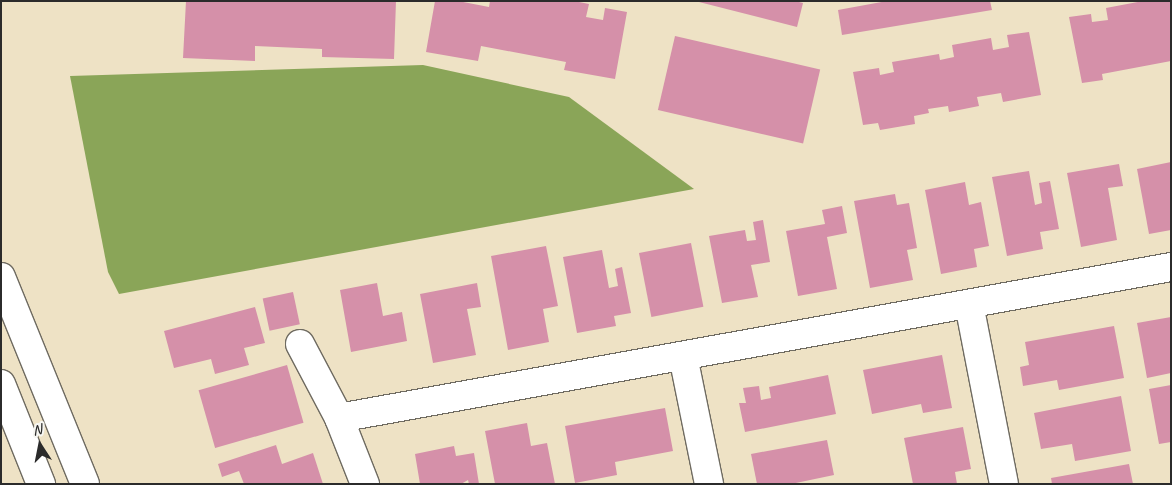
<!DOCTYPE html>
<style>
body{margin:0}
#map{position:relative;width:1172px;height:485px;overflow:hidden;background:#eee2c5;font-family:Caveat,sans-serif}
div>[style]{position:absolute}
[style*='--x']{left:calc(var(--x)*1px);top:calc(var(--y)*1px);width:calc(var(--w)*1px);rotate:calc(var(--a)*1deg)}
.forest>*{inset:0;background:#8aa558}
.building>*{inset:0;background:#d590a9;transform-origin:0 0}
.roads{filter:drop-shadow(1px 0 #6f6b61) drop-shadow(-1px 0 #6f6b61) drop-shadow(0 1px #6f6b61) drop-shadow(0 -1px #6f6b61)}
.minor>*{height:28px;margin:-14px;padding:0 14px;transform-origin:14px;border-radius:14px;background:#fff}
.highway>*{height:28px;margin:-14px;padding:0 14px;transform-origin:14px;border-radius:14px;background:#fff}
span{translate:-50% -50%;white-space:nowrap;text-align:center;line-height:1.15;-webkit-text-stroke:4px #f6f6f2;paint-order:stroke}
.frame{position:absolute;inset:0;border:2px solid #2b2b2b;pointer-events:none}
.north{position:absolute;left:15px;top:420px;width:50px;height:50px;-webkit-text-stroke:4px #f6f6f2;paint-order:stroke;rotate:349deg;font-size:14px;font-weight:700;line-height:20px;text-align:center;color:#2b2b2b}
.north::after{content:'';display:block;margin:auto;width:18px;height:22px;background:#2b2b2b;clip-path:polygon(50% 0,100% 100%,50% 72%,0 100%)}
</style>
<div id="map">
<div class="forest">
<i style="clip-path:polygon(423px 65px,569px 97px,694px 189px,119px 294px,108px 272px,70px 76px)"></i>
</div>
<div class="building">
<i style="clip-path:polygon(186px 1px,396px 1px,394px 59px,322px 57px,322px 49px,255px 46px,255px 61px,183px 58px)"></i>
<i style="clip-path:polygon(435px 1px,458px 1px,489px 7px,490px 1px,574px 1px,589px 4px,586px 17px,603px 20px,605px 8px,627px 12px,615px 79px,564px 70px,566px 62px,481px 46px,478px 61px,426px 52px)"></i>
<i style="clip-path:polygon(795px 1px,803px 3px,797px 27px,699px 2px)"></i>
<i style="clip-path:polygon(887px 1px,990px 1px,992px 10px,842px 35px,838px 10px)"></i>
<i style="clip-path:polygon(1143px 1px,1171px 1px,1171px 61px,1102px 74px,1103px 80px,1082px 83px,1069px 17px,1091px 14px,1092px 22px,1108px 20px,1106px 8px)"></i>
<i style="clip-path:polygon(1029px 32px,1041px 95px,1003px 102px,1001px 93px,977px 97px,979px 106px,949px 112px,948px 106px,928px 109px,929px 113px,914px 116px,915px 124px,880px 130px,878px 123px,863px 125px,853px 72px,879px 68px,880px 75px,894px 72px,892px 62px,939px 54px,940px 60px,954px 57px,952px 45px,991px 38px,993px 50px,1009px 47px,1007px 35px)"></i>
<i style="left:675px;top:36px;width:149px;height:76px;rotate:13deg"></i>
<i style="clip-path:polygon(1171px 162px,1171px 230px,1149px 234px,1137px 169px)"></i>
<i style="clip-path:polygon(1119px 164px,1123px 186px,1108px 188px,1117px 240px,1081px 247px,1067px 173px)"></i>
<i style="clip-path:polygon(1029px 171px,1035px 205px,1042px 203px,1039px 183px,1050px 181px,1059px 229px,1040px 232px,1043px 249px,1007px 256px,992px 177px)"></i>
<i style="clip-path:polygon(965px 182px,969px 205px,981px 202px,989px 246px,974px 249px,977px 267px,941px 274px,925px 190px)"></i>
<i style="clip-path:polygon(895px 194px,897px 205px,909px 203px,917px 248px,907px 250px,913px 280px,870px 288px,854px 201px)"></i>
<i style="clip-path:polygon(842px 206px,847px 233px,827px 237px,837px 289px,798px 296px,786px 231px,825px 224px,822px 210px)"></i>
<i style="clip-path:polygon(763px 220px,770px 262px,751px 265px,758px 297px,722px 303px,709px 236px,745px 230px,747px 241px,756px 240px,753px 222px)"></i>
<i style="left:691px;top:243px;width:65px;height:53px;rotate:79deg"></i>
<i style="clip-path:polygon(546px 246px,558px 306px,543px 309px,549px 342px,508px 350px,491px 256px)"></i>
<i style="clip-path:polygon(602px 250px,609px 288px,618px 286px,615px 269px,622px 267px,631px 313px,614px 316px,616px 326px,577px 333px,563px 257px)"></i>
<i style="clip-path:polygon(377px 283px,383px 316px,402px 312px,407px 341px,351px 352px,340px 290px)"></i>
<i style="clip-path:polygon(477px 283px,481px 307px,467px 309px,476px 355px,433px 363px,420px 294px)"></i>
<i style="left:293px;top:292px;width:33px;height:31px;rotate:78deg"></i>
<i style="clip-path:polygon(255px 307px,265px 343px,244px 348px,249px 365px,215px 374px,211px 359px,174px 368px,164px 331px)"></i>
<i style="clip-path:polygon(1171px 317px,1171px 373px,1147px 378px,1137px 323px)"></i>
<i style="clip-path:polygon(1114px 326px,1124px 378px,1059px 390px,1057px 380px,1023px 386px,1020px 367px,1029px 365px,1025px 342px)"></i>
<i style="clip-path:polygon(942px 355px,952px 408px,923px 413px,921px 404px,872px 414px,863px 370px)"></i>
<i style="left:287px;top:365px;width:60px;height:92px;rotate:74deg"></i>
<i style="clip-path:polygon(828px 375px,836px 414px,745px 432px,739px 403px,746px 403px,743px 388px,759px 386px,761px 400px,771px 398px,769px 387px)"></i>
<i style="clip-path:polygon(1171px 385px,1171px 442px,1159px 444px,1149px 389px)"></i>
<i style="clip-path:polygon(1121px 396px,1131px 451px,1075px 461px,1072px 444px,1041px 449px,1034px 413px)"></i>
<i style="clip-path:polygon(665px 408px,673px 451px,615px 462px,617px 475px,575px 483px,565px 426px)"></i>
<i style="clip-path:polygon(527px 423px,531px 446px,547px 443px,555px 484px,495px 484px,485px 431px)"></i>
<i style="clip-path:polygon(963px 427px,971px 469px,955px 472px,957px 484px,913px 484px,904px 438px)"></i>
<i style="clip-path:polygon(827px 440px,834px 475px,791px 484px,757px 484px,751px 454px)"></i>
<i style="clip-path:polygon(276px 445px,282px 464px,313px 453px,323px 484px,244px 484px,239px 471px,222px 477px,218px 464px)"></i>
<i style="clip-path:polygon(454px 446px,456px 456px,474px 453px,479px 484px,469px 484px,468px 480px,461px 484px,420px 484px,415px 454px)"></i>
<i style="clip-path:polygon(1129px 464px,1133px 484px,1052px 484px,1051px 478px)"></i>
</div>
<div class="roads">
<div class="minor">
<i style="--x:969;--y:304;--w:183;--a:79"></i>
<i style="--x:300;--y:344;--w:84;--a:62.2"></i>
<i style="--x:339;--y:418;--w:71;--a:68.5"></i>
<i style="--x:683;--y:356;--w:131;--a:78.5"></i>
<i style="--x:339;--y:418;--w:846;--a:-10.29"></i>
</div>
<div class="highway">
<i style="--x:1;--y:277;--w:223;--a:67.9"></i>
<i style="--x:1;--y:384;--w:108;--a:68.2"></i>
</div>
</div>
<div class="frame"></div>
<div class="north">N</div>
</div>
